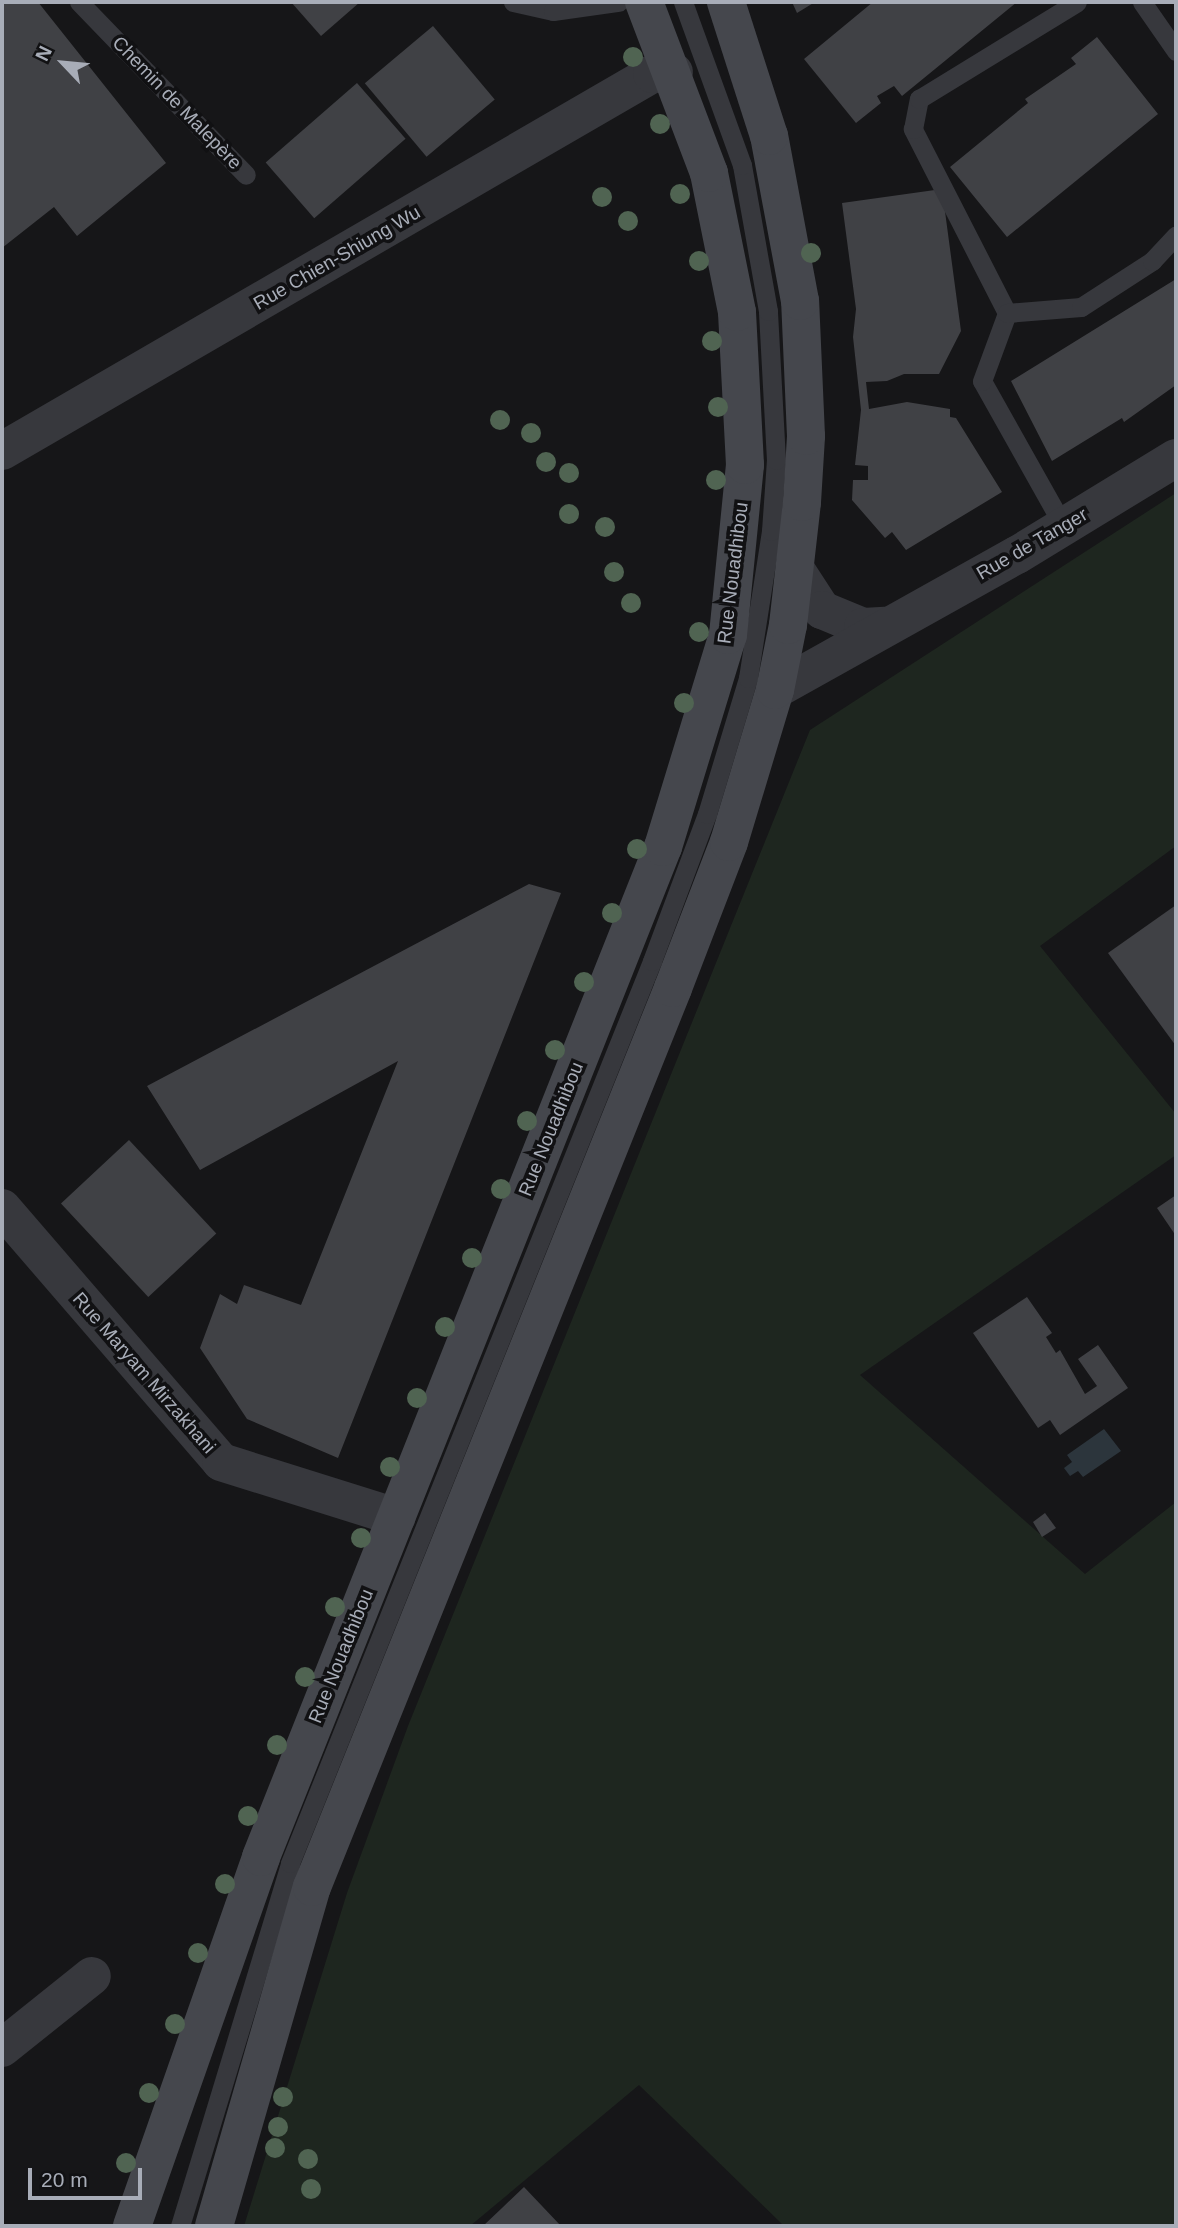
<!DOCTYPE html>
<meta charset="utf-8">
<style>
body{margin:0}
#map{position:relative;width:1178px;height:2228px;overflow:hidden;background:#161618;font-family:Arial,sans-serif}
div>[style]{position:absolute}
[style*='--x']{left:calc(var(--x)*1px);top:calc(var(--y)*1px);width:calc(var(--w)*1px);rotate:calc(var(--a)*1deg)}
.green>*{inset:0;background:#1e261f}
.water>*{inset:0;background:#2c353c}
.building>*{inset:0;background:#404145;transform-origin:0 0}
.lane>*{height:19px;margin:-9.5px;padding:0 9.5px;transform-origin:9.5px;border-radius:9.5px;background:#37383d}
.street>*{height:38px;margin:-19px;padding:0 19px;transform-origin:19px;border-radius:19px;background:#37383d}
.secondary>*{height:38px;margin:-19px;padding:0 19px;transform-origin:19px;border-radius:19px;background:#45474d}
.trees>*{width:20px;height:20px;margin:-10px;border-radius:50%;background:#506452}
span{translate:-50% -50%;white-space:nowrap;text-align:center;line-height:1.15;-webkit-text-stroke:7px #111113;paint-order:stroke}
.street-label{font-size:19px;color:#a8adb8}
.frame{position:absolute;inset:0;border:4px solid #a8adb8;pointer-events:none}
.north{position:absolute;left:28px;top:28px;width:70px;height:70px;-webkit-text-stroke:5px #111113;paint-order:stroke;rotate:296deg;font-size:19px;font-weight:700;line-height:28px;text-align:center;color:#a8adb8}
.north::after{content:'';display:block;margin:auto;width:24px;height:32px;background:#a8adb8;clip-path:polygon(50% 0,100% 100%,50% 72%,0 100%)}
.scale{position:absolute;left:28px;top:2168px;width:114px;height:32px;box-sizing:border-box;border:4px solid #a8adb8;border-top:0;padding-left:9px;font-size:21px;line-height:24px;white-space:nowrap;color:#a8adb8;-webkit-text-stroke:5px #111113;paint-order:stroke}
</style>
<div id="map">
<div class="green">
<i style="clip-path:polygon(1176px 493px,1176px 846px,1040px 946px,1176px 1114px,1176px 1155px,860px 1375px,1085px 1574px,1176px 1502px,1176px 2226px,784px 2226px,639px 2085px,470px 2226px,244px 2226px,347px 1893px,408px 1726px,810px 730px)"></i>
</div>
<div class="water">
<i style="clip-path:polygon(1104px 1429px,1121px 1451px,1083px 1477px,1078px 1471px,1070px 1476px,1064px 1468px,1072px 1462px,1067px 1455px)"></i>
</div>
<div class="building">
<i style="clip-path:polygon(2px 2px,38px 2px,166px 163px,77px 236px,54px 207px,2px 248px)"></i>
<i style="clip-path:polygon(291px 2px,360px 2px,321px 36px)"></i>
<i style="clip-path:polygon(792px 2px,815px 2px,797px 13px)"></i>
<i style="clip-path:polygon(873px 2px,1017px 2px,902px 96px,894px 86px,877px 96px,881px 103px,856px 123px,804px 59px)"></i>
<i style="left:433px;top:26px;width:96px;height:89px;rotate:50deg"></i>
<i style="clip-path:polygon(1097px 37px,1158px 114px,1007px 237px,950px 167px,1028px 103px,1025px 99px,1076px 64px,1071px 58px)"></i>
<i style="left:357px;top:83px;width:74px;height:121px;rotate:49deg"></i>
<i style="clip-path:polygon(942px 189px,961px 331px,939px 374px,904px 374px,887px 381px,866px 382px,869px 409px,907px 402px,950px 409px,950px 417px,956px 418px,1002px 492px,906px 550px,892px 532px,885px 538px,852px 500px,853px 480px,868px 480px,868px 466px,855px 465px,861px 410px,853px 337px,856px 309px,842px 203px)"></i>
<i style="clip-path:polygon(1176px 279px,1176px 385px,1124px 422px,1122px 418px,1052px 461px,1011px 381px)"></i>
<i style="clip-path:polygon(529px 884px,561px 893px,338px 1458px,247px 1419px,200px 1348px,220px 1294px,237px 1304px,244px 1285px,301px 1305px,398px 1061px,200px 1170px,147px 1086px)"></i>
<i style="clip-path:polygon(1176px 905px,1176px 1046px,1108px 953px)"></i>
<i style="left:129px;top:1140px;width:128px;height:93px;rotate:47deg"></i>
<i style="clip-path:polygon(1176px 1195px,1176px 1236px,1157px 1208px)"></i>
<i style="clip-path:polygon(1027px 1297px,1052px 1333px,1046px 1337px,1056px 1353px,1060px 1350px,1085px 1394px,1097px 1386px,1078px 1359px,1098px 1345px,1128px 1388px,1060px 1435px,1050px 1420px,1038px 1428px,973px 1333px)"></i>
<i style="clip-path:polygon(1045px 1513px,1056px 1528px,1042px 1537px,1033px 1522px)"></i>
<i style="clip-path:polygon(524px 2187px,561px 2226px,483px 2226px,502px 2208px)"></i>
</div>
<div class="lane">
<i style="--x:79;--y:2;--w:240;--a:46"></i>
<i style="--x:513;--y:2;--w:41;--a:12.7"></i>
<i style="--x:553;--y:11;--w:66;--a:-7.9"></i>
<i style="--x:1142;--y:2;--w:60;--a:55.2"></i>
<i style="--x:1007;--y:313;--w:207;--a:-117.1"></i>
<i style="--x:913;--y:129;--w:31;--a:-79"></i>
<i style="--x:919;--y:99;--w:185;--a:-31.5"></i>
<i style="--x:1064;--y:527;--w:167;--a:-119.3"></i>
<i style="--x:982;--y:381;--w:72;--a:-69.8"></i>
<i style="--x:1007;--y:313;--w:74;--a:-4.6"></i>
<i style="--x:1081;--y:307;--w:85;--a:-32.9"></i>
<i style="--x:1152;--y:261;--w:35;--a:-47"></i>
<i style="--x:180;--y:2226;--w:379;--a:-73.1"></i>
<i style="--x:290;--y:1863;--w:972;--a:-68.13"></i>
<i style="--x:652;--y:961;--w:157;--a:-69.5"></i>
<i style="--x:707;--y:814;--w:142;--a:-73.2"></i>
<i style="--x:748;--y:678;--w:149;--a:-81.1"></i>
<i style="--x:771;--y:531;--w:71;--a:-86"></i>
<i style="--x:776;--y:460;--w:149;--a:-93.1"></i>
<i style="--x:768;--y:311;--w:148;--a:-100.1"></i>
<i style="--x:742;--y:165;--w:173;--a:-109.9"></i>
</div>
<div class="street">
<i style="--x:2;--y:451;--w:751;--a:-30.11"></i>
<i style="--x:652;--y:74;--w:22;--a:-5"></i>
<i style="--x:796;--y:570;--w:48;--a:57"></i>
<i style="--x:822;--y:610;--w:44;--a:22.5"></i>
<i style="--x:863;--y:627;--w:22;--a:-3"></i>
<i style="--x:775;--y:690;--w:277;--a:-29.2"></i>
<i style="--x:1017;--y:555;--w:186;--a:-31.4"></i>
<i style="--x:2;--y:1208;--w:335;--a:49.2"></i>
<i style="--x:221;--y:1462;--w:184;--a:17.4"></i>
<i style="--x:2;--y:2048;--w:115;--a:-38.7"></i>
</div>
<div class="secondary">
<i style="--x:132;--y:2226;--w:391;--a:-70.7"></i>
<i style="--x:261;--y:1857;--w:1087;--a:-68.3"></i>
<i style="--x:663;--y:847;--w:222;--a:-73"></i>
<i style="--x:728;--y:635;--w:171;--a:-84.3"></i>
<i style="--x:745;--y:465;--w:153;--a:-93"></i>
<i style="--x:737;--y:312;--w:142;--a:-101.4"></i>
<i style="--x:709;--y:173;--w:183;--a:-110.8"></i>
<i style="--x:214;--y:2226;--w:353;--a:-73.9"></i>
<i style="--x:312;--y:1887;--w:969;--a:-68.12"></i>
<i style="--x:673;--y:988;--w:156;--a:-69"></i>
<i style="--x:729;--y:842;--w:159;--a:-73.2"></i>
<i style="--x:775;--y:690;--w:66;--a:-78.7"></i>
<i style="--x:788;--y:625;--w:124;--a:-83.5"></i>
<i style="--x:802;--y:502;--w:66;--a:-86.5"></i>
<i style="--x:806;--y:436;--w:135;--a:-92.5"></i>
<i style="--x:800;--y:301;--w:168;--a:-100.6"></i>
<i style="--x:769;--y:136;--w:141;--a:-107.8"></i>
</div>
<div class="trees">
<i style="left:633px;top:57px"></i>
<i style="left:660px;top:124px"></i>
<i style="left:680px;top:194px"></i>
<i style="left:602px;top:197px"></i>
<i style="left:628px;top:221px"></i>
<i style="left:811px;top:253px"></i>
<i style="left:699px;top:261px"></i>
<i style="left:712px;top:341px"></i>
<i style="left:718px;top:407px"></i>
<i style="left:500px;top:420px"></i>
<i style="left:531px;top:433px"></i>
<i style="left:546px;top:462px"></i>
<i style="left:569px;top:473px"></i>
<i style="left:716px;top:480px"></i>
<i style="left:569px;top:514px"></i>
<i style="left:605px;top:527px"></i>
<i style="left:614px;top:572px"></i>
<i style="left:631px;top:603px"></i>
<i style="left:699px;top:632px"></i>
<i style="left:684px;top:703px"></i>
<i style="left:637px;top:849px"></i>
<i style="left:612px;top:913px"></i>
<i style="left:584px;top:982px"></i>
<i style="left:555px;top:1050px"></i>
<i style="left:527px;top:1121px"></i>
<i style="left:501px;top:1189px"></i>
<i style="left:472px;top:1258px"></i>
<i style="left:445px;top:1327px"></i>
<i style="left:417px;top:1398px"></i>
<i style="left:390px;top:1467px"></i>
<i style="left:361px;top:1538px"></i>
<i style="left:335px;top:1607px"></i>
<i style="left:305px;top:1677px"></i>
<i style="left:277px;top:1745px"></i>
<i style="left:248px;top:1816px"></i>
<i style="left:225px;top:1884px"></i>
<i style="left:198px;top:1953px"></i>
<i style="left:175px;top:2024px"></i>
<i style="left:149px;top:2093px"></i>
<i style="left:283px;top:2097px"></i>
<i style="left:278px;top:2127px"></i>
<i style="left:275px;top:2148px"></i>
<i style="left:308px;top:2159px"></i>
<i style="left:126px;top:2163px"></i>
<i style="left:311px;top:2189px"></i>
</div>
<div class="street-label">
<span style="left:177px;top:103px;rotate:46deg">Chemin de Malepère</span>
<span style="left:337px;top:258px;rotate:-30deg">Rue Chien-Shiung Wu</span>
<span style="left:1032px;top:544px;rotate:-30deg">Rue de Tanger</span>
<span style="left:733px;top:573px;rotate:-83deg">Rue Nouadhibou</span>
<span style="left:551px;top:1129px;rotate:-68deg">Rue Nouadhibou</span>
<span style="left:144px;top:1373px;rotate:49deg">Rue Maryam Mirzakhani</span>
<span style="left:341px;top:1656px;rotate:-68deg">Rue Nouadhibou</span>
</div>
<div class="frame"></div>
<div class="north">N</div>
<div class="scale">20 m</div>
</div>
